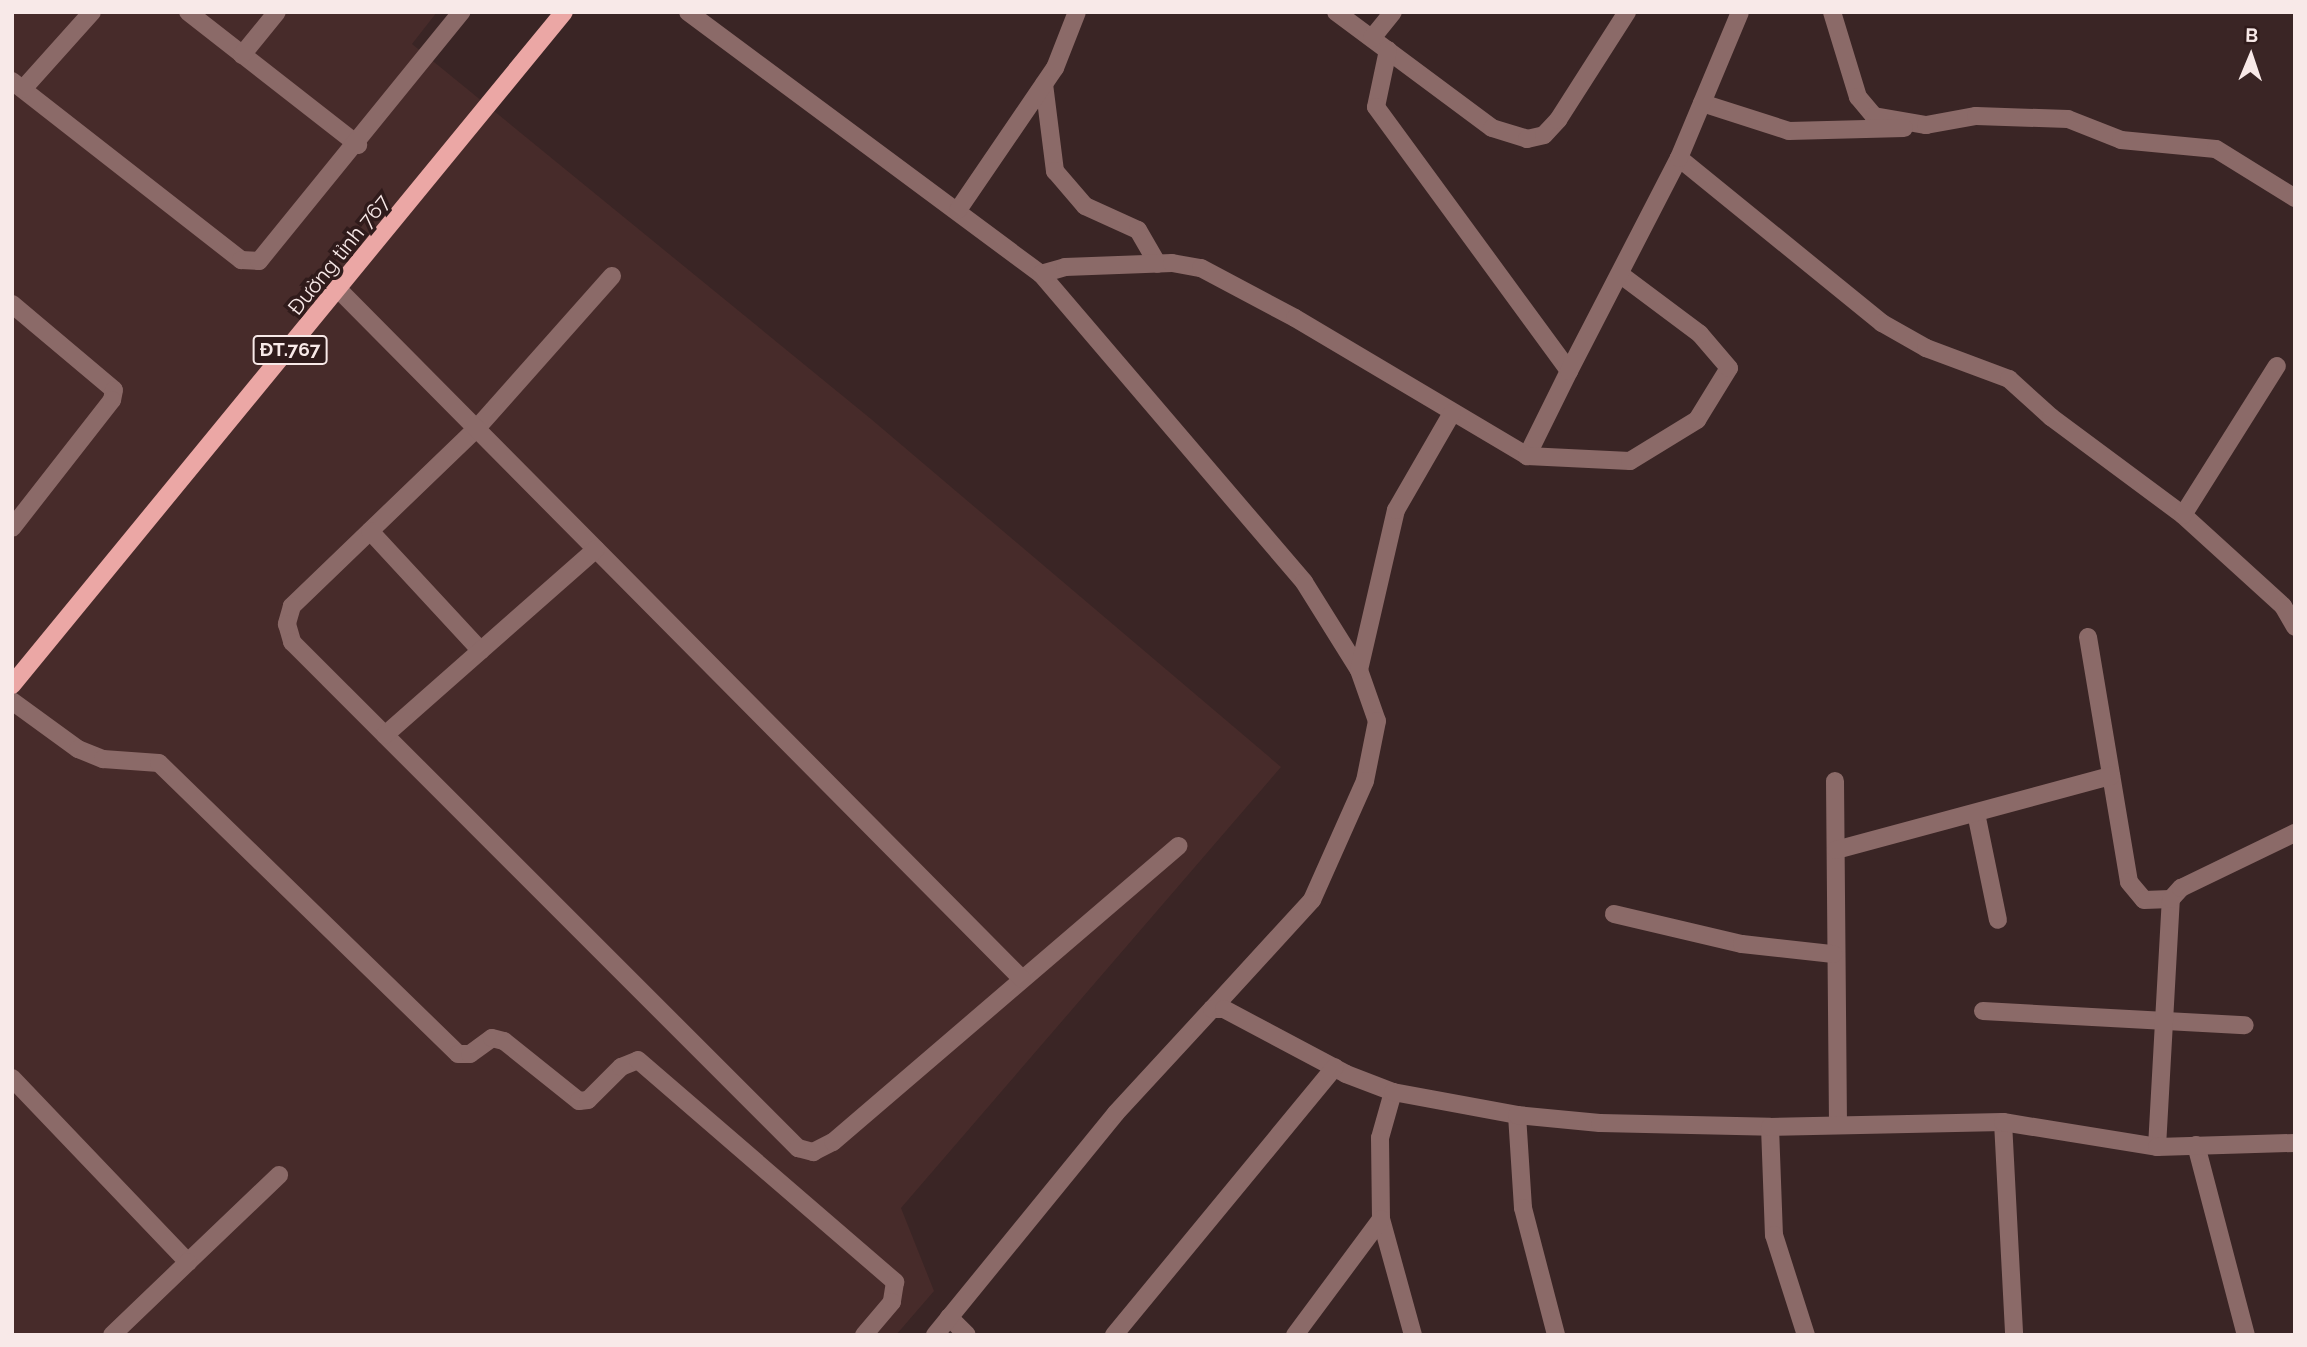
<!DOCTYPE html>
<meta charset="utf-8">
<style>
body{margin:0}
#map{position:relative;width:2307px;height:1347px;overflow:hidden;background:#3a2525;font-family:Raleway,sans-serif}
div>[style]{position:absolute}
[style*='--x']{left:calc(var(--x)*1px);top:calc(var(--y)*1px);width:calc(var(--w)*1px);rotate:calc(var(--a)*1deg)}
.built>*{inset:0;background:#472b2a}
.minor>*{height:18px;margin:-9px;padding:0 9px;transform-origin:9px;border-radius:9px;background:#8b6a68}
.major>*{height:18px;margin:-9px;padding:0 9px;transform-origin:9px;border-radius:9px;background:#eba7a5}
span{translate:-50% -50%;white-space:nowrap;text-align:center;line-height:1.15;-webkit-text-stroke:7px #301b1b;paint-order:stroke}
.shield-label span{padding:2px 5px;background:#301b1b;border:2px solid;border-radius:5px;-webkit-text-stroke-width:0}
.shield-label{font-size:19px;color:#f8e9e8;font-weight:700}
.street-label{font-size:21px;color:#f8e9e8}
.frame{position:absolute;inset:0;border:14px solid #f8e9e8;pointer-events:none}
.north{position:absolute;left:2216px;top:21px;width:70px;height:70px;-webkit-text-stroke:5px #301b1b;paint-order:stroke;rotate:2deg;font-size:19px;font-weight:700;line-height:28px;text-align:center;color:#f8e9e8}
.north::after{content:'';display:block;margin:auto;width:24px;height:32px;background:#f8e9e8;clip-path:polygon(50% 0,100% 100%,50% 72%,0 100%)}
</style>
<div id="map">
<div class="built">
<i style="clip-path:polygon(12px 12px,437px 12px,412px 44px,871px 419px,1281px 767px,901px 1208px,934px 1291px,896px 1335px,12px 1335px)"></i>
</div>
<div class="minor">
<i style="--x:188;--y:12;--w:216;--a:38"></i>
<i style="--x:688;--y:12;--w:440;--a:36.6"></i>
<i style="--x:1041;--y:274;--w:405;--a:49.5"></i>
<i style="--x:1304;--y:582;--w:104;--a:58"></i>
<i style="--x:1359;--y:670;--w:54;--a:70.6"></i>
<i style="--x:1377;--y:721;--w:61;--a:101.3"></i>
<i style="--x:1365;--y:781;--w:130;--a:114"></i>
<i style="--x:1312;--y:900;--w:148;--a:132.5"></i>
<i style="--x:1336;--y:12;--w:194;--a:36.6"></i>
<i style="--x:1492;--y:128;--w:37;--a:17"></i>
<i style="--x:1527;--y:139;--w:17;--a:-13"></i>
<i style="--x:1544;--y:135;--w:21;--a:-47"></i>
<i style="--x:1558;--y:120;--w:128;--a:-57.4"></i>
<i style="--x:1832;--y:12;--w:89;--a:73"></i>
<i style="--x:1858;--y:97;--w:25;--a:50"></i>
<i style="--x:1874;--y:116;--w:53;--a:9.8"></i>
<i style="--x:1926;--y:125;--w:51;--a:-10.2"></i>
<i style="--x:1976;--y:116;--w:92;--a:1.9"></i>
<i style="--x:2068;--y:119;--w:57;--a:21.6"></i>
<i style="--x:2121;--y:140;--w:95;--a:5.4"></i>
<i style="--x:2216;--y:149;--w:93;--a:31.8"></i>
<i style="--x:1372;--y:38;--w:33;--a:-51"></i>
<i style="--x:1388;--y:50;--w:58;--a:101.9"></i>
<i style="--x:1376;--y:107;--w:327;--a:53.8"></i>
<i style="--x:1569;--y:371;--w:95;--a:116.3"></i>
<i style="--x:242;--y:55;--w:55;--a:-50.9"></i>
<i style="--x:12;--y:81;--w:291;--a:38"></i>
<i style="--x:241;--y:260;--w:18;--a:3"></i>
<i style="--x:259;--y:261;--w:321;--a:-50.9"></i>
<i style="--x:1044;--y:84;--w:88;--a:82.8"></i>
<i style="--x:1055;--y:171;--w:46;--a:49.4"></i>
<i style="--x:1085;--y:206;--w:58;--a:24.4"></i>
<i style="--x:1138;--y:230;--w:39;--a:60"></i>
<i style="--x:23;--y:89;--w:103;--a:-48.1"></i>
<i style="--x:1702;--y:103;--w:91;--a:17.8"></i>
<i style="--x:1789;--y:131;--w:115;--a:-1.5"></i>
<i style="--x:1679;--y:158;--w:262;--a:39.1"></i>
<i style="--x:1882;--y:323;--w:51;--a:29.6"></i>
<i style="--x:1926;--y:348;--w:89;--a:20.5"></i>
<i style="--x:2009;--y:379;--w:57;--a:42.1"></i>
<i style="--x:2051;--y:417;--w:164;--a:36.6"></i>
<i style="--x:2183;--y:515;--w:135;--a:42.3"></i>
<i style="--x:2283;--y:606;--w:24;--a:60"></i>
<i style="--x:958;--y:210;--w:172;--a:-55.7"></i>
<i style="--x:1055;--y:68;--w:60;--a:-68.6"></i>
<i style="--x:1041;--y:274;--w:25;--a:-16"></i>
<i style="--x:1065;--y:267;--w:107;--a:-2.1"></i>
<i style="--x:1172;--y:263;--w:29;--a:10"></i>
<i style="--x:1201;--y:268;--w:106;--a:28"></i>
<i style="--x:1295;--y:318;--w:270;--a:30.7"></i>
<i style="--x:1527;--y:456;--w:103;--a:2.8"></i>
<i style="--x:1630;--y:461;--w:79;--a:-31.5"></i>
<i style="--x:1697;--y:420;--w:61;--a:-58.4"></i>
<i style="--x:1729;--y:368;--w:45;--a:-130.5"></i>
<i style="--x:1700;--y:334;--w:99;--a:-143.2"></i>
<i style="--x:612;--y:276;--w:203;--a:131.6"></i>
<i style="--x:477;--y:428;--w:257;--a:136.1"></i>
<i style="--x:292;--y:606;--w:19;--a:106"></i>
<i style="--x:287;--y:624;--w:19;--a:74"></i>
<i style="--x:292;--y:642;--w:716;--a:45"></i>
<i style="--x:798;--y:1148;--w:16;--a:15"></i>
<i style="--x:813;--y:1152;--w:22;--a:-27"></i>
<i style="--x:833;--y:1142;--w:455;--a:-40.6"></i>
<i style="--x:339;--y:290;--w:970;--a:45.25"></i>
<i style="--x:12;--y:304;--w:133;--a:40.1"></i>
<i style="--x:114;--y:390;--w:10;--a:101"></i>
<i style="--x:112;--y:400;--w:162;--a:128"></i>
<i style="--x:1569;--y:371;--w:240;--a:-62.7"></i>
<i style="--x:1679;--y:158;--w:158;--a:-67.3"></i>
<i style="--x:2183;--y:515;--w:176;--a:-57.8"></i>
<i style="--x:370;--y:531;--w:163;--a:47.2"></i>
<i style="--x:2088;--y:637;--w:248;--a:80.5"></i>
<i style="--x:2129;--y:882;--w:23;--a:50"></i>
<i style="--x:2144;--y:900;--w:27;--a:-2"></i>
<i style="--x:1359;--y:670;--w:164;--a:-77"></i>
<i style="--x:1396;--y:510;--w:112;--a:-60"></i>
<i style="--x:12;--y:701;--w:82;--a:36"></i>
<i style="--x:78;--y:749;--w:27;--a:22"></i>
<i style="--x:103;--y:759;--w:56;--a:4.1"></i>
<i style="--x:159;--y:763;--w:417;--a:44.2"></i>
<i style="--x:458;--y:1054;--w:12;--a:0"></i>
<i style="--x:470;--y:1054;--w:27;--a:-36"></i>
<i style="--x:492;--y:1038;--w:12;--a:14"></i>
<i style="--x:504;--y:1041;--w:96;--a:38.7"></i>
<i style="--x:579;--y:1101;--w:9;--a:-6"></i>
<i style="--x:588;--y:1100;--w:47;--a:-45"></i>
<i style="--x:621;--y:1067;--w:18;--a:-22"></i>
<i style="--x:638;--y:1060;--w:340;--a:40.8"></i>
<i style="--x:895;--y:1282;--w:20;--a:99"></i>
<i style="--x:892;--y:1302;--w:43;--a:130.3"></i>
<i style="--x:385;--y:735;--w:281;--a:-41.4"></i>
<i style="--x:1835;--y:781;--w:344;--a:89.5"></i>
<i style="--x:1976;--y:813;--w:109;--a:78.4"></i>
<i style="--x:1836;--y:850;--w:285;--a:-15.1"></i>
<i style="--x:1614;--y:914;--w:131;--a:13.2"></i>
<i style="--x:1742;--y:944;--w:92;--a:6.3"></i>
<i style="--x:1983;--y:1011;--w:262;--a:3.1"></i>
<i style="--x:12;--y:1078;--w:255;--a:46.3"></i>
<i style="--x:188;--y:1262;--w:126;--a:-43.7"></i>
<i style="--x:1393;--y:1092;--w:48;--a:105.8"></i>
<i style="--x:1380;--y:1138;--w:81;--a:89.3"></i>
<i style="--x:1381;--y:1219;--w:120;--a:74.6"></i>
<i style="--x:1517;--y:1115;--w:93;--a:86.3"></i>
<i style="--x:1523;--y:1208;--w:131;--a:75.4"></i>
<i style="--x:2003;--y:1122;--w:213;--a:87"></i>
<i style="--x:1770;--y:1127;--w:108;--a:87.9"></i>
<i style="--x:1774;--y:1235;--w:105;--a:72.3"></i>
<i style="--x:2196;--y:1145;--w:196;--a:75.3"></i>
<i style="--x:2157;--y:1147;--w:248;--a:-86.8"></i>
<i style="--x:2171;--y:899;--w:15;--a:-48"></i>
<i style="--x:2181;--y:888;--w:127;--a:-25.8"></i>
<i style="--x:949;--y:1317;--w:25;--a:45"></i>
<i style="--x:112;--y:1335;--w:105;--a:-43.8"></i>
<i style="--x:935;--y:1335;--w:286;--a:-50.8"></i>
<i style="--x:1116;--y:1113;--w:142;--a:-47.3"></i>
<i style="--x:1212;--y:1009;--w:12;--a:0"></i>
<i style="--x:1224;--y:1009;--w:138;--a:28"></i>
<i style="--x:1346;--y:1074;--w:50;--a:21"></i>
<i style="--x:1393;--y:1092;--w:126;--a:10.5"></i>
<i style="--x:1517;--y:1115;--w:83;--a:5.5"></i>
<i style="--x:1600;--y:1123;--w:170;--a:1.3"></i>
<i style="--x:1770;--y:1127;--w:233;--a:-1.2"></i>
<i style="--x:2003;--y:1122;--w:156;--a:9.2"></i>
<i style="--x:2157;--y:1147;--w:138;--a:-1.7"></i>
<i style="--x:1114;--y:1335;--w:347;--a:-50.5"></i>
<i style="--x:1295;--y:1335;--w:144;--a:-53.4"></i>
</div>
<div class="major">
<i style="--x:12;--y:685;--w:870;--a:-50.64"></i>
</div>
<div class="shield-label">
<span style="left:290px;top:350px">ĐT.767</span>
</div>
<div class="street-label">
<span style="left:339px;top:255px;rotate:-51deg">Đường tỉnh 767</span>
</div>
<div class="frame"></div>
<div class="north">B</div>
</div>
